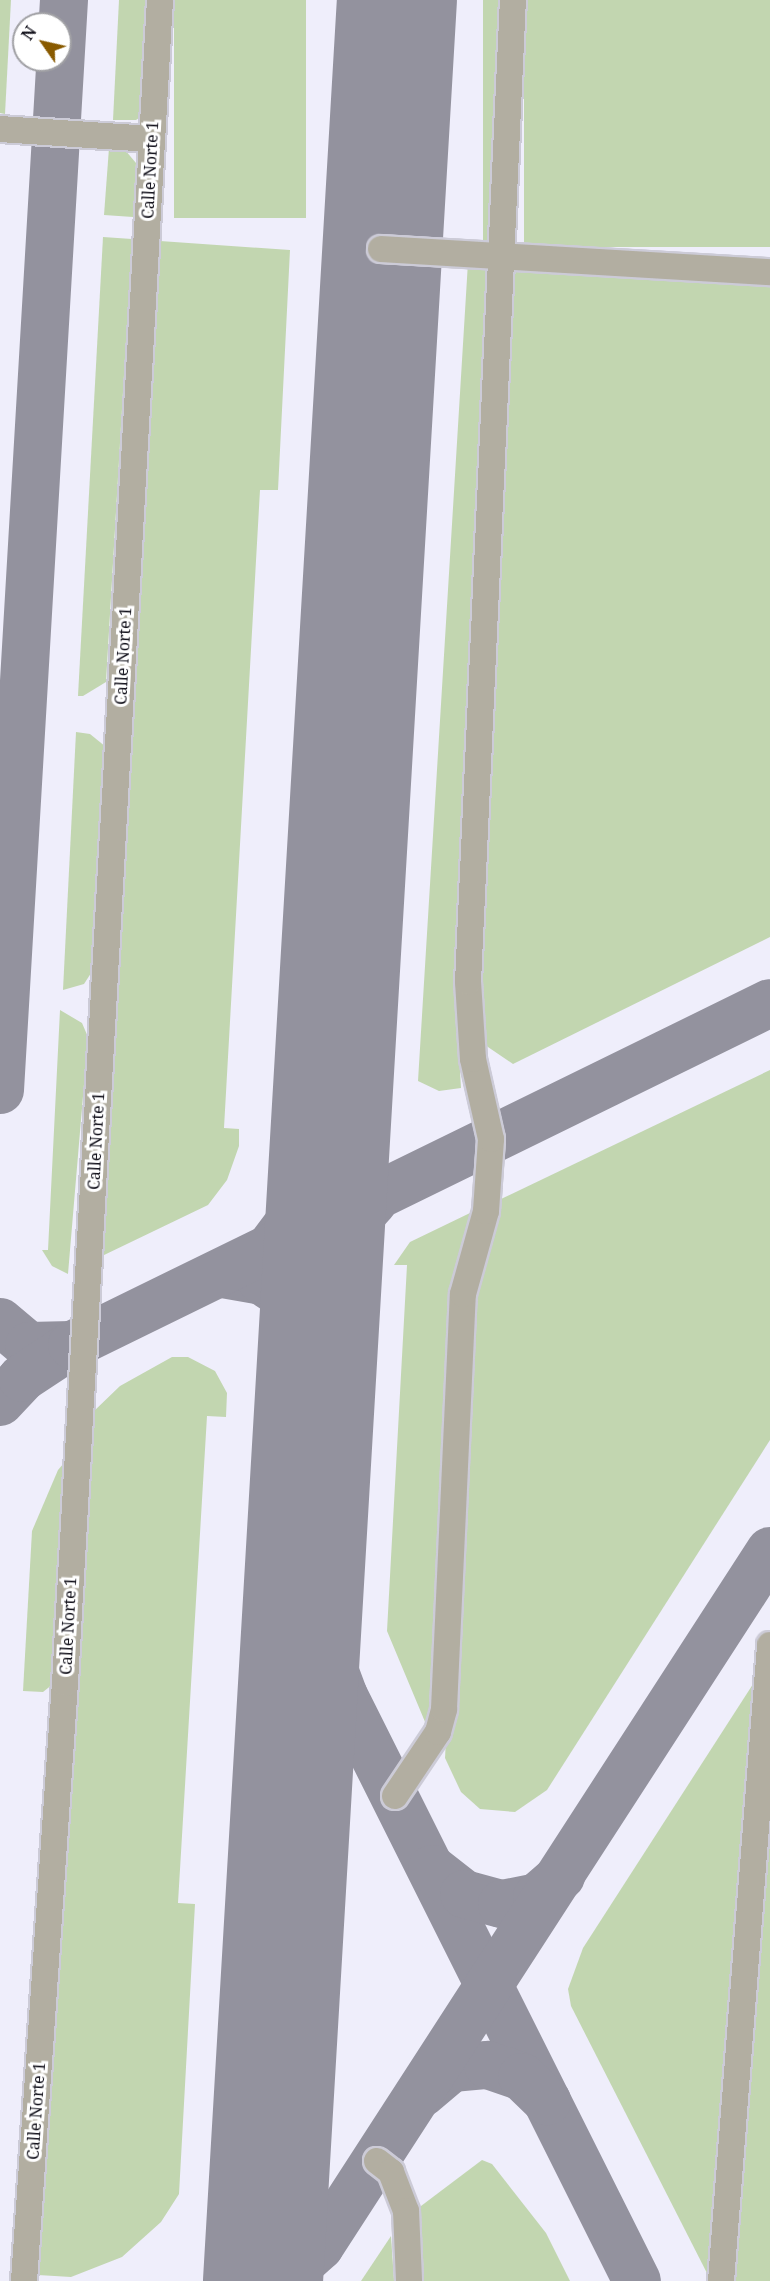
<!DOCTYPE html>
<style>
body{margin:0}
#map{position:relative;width:770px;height:2281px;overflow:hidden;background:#efeefb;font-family:"Noto Serif",serif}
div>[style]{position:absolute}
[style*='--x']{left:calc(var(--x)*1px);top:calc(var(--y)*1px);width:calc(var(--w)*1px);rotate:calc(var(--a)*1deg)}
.green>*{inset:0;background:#c2d6b0;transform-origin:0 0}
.taxiway>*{height:48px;margin:-24px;padding:0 24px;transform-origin:24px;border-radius:24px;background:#93929e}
.runway>*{height:120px;margin:-60px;padding:0 60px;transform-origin:60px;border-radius:60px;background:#93929e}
.roads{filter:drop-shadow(2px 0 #cccbd7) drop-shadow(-2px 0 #cccbd7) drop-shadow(0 2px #cccbd7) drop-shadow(0 -2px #cccbd7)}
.minor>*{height:26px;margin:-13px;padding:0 13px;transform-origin:13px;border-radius:13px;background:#b2aea1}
span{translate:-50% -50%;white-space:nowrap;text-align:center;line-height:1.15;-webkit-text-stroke:6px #fff;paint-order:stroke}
.street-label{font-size:16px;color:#12111b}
.north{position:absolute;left:12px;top:12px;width:60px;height:60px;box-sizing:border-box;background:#fff;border:2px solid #a0a0a4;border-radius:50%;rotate:304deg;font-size:16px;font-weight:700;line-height:24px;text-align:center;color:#12111b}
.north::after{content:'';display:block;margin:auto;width:21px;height:27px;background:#895a00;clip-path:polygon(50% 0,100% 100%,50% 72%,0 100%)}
</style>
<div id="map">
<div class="green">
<i style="clip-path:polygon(0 0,11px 0,5px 114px,0 113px)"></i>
<i style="clip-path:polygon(119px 0,150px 0,142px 116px,136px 120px,113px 120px)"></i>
<i style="left:174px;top:0;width:132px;height:218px"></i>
<i style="left:483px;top:0;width:20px;height:244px"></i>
<i style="left:524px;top:0;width:246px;height:247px"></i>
<i style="clip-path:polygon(109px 148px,125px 150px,136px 163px,133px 217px,104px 215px)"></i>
<i style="clip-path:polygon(103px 237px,132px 239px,106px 682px,83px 696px,78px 696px)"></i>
<i style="clip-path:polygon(160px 241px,290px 250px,278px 490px,260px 490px,224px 1128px,239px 1129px,239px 1146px,227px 1180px,208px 1205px,102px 1256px)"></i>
<i style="clip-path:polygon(468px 262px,495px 264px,457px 1020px,461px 1088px,439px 1091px,418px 1081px)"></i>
<i style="clip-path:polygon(510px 266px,770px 282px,770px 937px,513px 1064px,485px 1045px,478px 1020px)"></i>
<i style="clip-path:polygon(76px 732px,90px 734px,106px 747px,93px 970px,84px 984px,63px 990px)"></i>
<i style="clip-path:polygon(60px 1010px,82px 1023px,88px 1037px,68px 1274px,52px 1266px,42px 1250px,48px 1250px)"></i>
<i style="clip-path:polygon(770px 1070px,770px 1440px,547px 1790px,515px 1812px,480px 1809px,461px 1792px,445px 1758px,472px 1288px,501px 1199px)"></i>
<i style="clip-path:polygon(470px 1213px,478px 1213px,451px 1298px,428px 1729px,387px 1631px,407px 1265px,394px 1265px,410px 1242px)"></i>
<i style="clip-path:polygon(172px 1357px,188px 1357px,215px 1371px,227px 1393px,226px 1417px,207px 1416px,178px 1903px,195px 1904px,179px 2194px,161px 2222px,122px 2257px,71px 2277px,38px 2275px,93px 1412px,120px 1386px)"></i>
<i style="clip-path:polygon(70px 1456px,53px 1684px,43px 1692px,23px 1691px,32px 1531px,58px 1470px)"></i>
<i style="clip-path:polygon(755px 1681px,711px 2281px,571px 2006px,568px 1989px,583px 1948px)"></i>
<i style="clip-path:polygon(770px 1769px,770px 2281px,729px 2281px)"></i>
<i style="clip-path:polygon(482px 2160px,492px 2164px,546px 2233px,570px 2281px,418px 2281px,421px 2206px)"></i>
<i style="clip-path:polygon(391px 2236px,394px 2281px,361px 2281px)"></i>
</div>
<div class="taxiway">
<i style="--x:0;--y:1090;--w:1092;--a:-86.64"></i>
<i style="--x:273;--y:1244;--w:65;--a:-53.1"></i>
<i style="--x:312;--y:1192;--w:72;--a:-73.8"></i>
<i style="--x:223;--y:1274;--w:40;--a:10"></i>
<i style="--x:262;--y:1281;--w:45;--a:33.3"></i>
<i style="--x:300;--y:1306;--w:24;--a:54"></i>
<i style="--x:314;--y:1325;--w:28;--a:82"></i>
<i style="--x:0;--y:1322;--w:38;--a:40"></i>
<i style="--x:29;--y:1346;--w:43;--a:-1.3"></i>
<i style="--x:318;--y:1353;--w:89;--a:-81"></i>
<i style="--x:332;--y:1265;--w:47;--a:-62.4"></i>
<i style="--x:354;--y:1223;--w:28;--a:-48"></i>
<i style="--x:0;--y:1402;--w:33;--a:-47"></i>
<i style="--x:22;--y:1378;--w:60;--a:-33.4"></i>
<i style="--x:72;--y:1345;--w:777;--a:-26.1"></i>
<i style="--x:305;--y:1538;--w:100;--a:80.3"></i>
<i style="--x:322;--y:1637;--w:63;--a:69.6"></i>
<i style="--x:344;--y:1696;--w:654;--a:63.4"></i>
<i style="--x:432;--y:1869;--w:41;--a:38"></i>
<i style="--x:464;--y:1894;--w:39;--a:15"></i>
<i style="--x:502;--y:1904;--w:36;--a:-11"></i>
<i style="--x:537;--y:1897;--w:32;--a:-41"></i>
<i style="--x:422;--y:2093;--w:39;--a:-40"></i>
<i style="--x:452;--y:2068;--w:36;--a:-5"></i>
<i style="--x:488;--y:2065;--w:36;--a:19"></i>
<i style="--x:522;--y:2077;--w:35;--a:44"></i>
<i style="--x:246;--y:2281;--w:36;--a:-58"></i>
<i style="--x:281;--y:2281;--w:52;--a:-41.9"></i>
<i style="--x:320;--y:2246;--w:828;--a:-57.08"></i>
</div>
<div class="runway">
<i style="--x:263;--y:2281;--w:2285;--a:-86.64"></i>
</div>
<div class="roads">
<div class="minor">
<i style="--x:0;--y:129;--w:152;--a:3.8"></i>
<i style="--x:381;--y:249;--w:390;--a:3.4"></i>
<i style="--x:395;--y:1796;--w:77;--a:-56.1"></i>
<i style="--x:438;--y:1732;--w:24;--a:-75"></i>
<i style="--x:444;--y:1709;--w:415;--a:-87.4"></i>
<i style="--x:463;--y:1294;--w:86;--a:-74.5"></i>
<i style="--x:486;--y:1211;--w:72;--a:-86"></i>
<i style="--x:491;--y:1139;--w:82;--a:-102.7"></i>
<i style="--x:473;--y:1059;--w:77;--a:-93.7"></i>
<i style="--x:468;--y:982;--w:983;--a:-87.38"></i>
<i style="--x:377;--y:2161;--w:18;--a:38"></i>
<i style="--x:391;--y:2172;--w:42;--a:69"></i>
<i style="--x:406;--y:2211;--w:70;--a:87.5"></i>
<i style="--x:24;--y:2281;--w:599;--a:-86.08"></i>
<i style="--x:65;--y:1683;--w:1686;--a:-86.77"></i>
<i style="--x:721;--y:2281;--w:638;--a:-85.59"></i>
</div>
</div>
<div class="street-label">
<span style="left:150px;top:170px;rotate:-87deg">Calle Norte 1</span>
<span style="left:123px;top:656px;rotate:-87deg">Calle Norte 1</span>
<span style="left:96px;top:1141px;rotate:-87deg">Calle Norte 1</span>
<span style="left:68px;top:1626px;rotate:-87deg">Calle Norte 1</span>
<span style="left:36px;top:2111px;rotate:-86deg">Calle Norte 1</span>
</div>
<div class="north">N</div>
</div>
